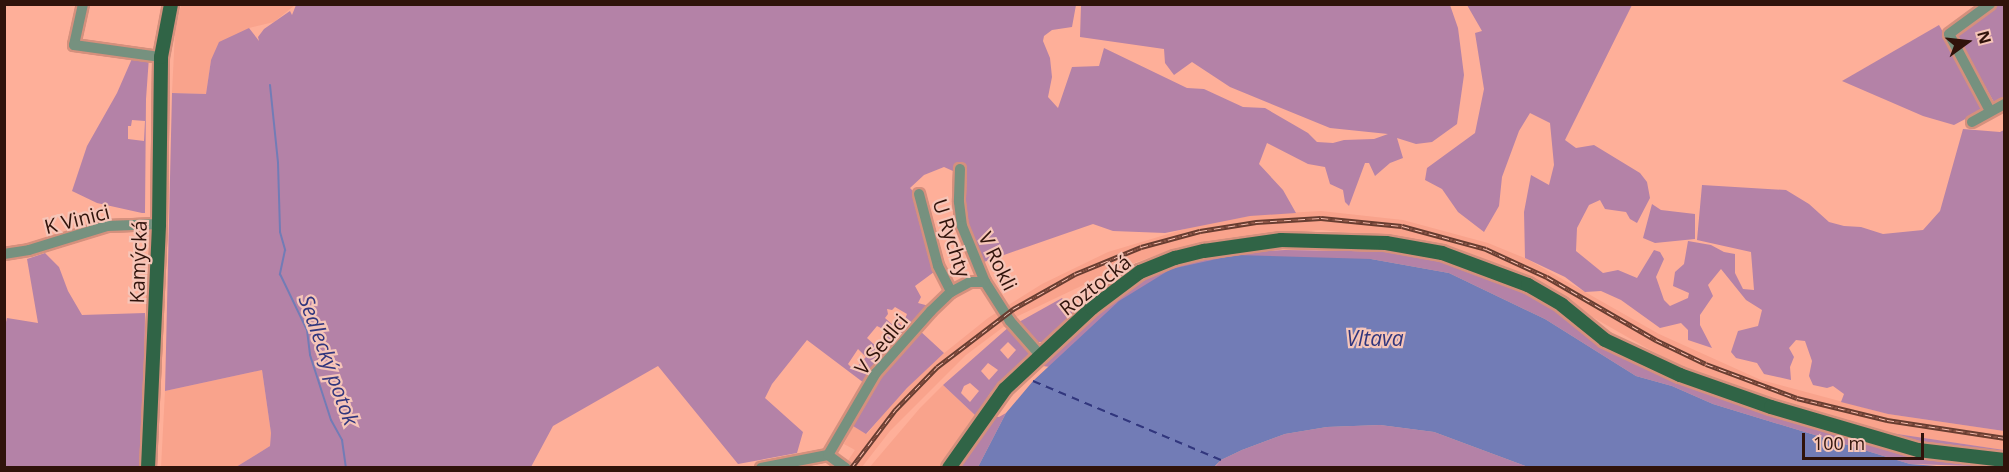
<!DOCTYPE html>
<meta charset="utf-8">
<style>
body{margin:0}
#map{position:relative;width:2009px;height:472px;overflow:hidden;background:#feaf99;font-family:"Open Sans",sans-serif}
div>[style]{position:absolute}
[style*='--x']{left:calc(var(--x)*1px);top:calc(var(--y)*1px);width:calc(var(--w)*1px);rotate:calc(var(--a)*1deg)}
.built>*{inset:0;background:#f9a38c}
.green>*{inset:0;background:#b482a7}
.water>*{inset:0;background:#727cb6}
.stream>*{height:2px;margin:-1px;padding:0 1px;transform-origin:1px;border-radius:1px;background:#727cb6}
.ferry>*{height:1.5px;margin-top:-0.75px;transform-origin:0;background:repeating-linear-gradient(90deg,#31367d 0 8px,transparent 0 14px)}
.roads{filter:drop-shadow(2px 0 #d5907d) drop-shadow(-2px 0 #d5907d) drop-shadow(0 2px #d5907d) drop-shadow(0 -2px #d5907d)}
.minor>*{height:10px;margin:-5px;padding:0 5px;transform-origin:5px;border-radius:5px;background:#76917f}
.major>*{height:14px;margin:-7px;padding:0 7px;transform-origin:7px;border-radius:7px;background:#306446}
.rail>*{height:4.5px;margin-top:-2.25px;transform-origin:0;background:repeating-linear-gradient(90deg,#f6c5b8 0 7px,#683d31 0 14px);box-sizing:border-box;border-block:2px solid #683d31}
span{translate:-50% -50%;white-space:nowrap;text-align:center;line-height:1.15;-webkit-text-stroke:4.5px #f6c5b8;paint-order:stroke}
.street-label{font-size:20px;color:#30130b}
.water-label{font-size:21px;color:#31367d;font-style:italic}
.frame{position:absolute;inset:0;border:6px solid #30130b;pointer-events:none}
.north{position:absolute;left:1937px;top:12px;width:60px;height:60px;-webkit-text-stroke:4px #f6c5b8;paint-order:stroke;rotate:75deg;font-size:16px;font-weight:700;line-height:24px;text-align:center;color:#30130b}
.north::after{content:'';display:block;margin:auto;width:21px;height:27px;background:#30130b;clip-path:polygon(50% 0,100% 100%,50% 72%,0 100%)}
.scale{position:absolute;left:1802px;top:433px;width:122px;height:27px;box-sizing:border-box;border:3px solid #30130b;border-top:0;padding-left:8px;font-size:18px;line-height:21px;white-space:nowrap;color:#30130b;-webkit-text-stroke:4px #f6c5b8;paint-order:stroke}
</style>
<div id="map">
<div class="built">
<i style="clip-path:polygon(181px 5px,295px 5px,274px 22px,249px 28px,211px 60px,206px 94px,172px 93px,175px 32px)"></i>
<i style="clip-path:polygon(1321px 211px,1403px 220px,1488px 243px,1527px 259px,1659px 334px,1761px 380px,1888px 414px,2004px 431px,2004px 450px,1884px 432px,1820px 417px,1701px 376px,1650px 350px,1561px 299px,1442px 248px,1400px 238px,1321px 230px,1258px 234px,1162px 253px,1115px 270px,1018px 316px,966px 355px,890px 431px,862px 467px,843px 468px,855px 450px,844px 444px,853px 426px,867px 434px,890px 406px,933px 362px,988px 318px,1042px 284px,1108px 252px,1198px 225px,1255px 215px)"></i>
<i style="clip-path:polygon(262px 370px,271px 433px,270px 446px,236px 467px,161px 468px,165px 391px)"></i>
<i style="clip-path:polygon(943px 385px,976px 416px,940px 467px,869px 468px,920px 408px)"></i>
</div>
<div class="green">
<i style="clip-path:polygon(evenodd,296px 5px,1076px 5px,1072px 27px,1052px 30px,1044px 36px,1043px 41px,1050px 58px,1052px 77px,1048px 97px,1058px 108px,1072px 67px,1099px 66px,1104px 48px,1187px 88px,1204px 89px,1243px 107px,1265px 108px,1308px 133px,1317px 142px,1333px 143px,1344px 140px,1374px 139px,1388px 134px,1330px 128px,1230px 87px,1192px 62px,1174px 75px,1165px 63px,1164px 49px,1080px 37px,1081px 5px,1450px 5px,1458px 28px,1464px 75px,1457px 124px,1432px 142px,1416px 144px,1397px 138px,1403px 158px,1390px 163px,1375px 176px,1369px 163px,1365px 163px,1349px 206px,1345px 202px,1343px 190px,1330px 184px,1325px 167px,1308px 164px,1267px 143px,1259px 164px,1283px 190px,1296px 213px,1250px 216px,1165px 233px,1113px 231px,1093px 224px,981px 263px,962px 218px,961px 198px,953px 171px,944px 167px,924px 175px,910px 188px,917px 195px,938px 269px,915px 286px,921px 297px,918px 303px,929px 306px,864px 383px,807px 340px,772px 384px,765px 398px,803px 432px,797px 453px,738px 464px,658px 366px,553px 426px,531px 467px,236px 467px,270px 446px,271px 433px,262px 370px,165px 391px,172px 93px,206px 94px,211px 60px,219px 42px,249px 28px,259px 41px,258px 37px,264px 29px,290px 11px,292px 15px,296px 5px,895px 307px,907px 314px,902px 326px,899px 323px,895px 327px,885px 318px,888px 314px,887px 309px,892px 310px,895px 307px,296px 5px,877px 326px,883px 329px,887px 336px,885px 339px,887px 341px,883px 347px,879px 344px,877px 347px,867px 338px,877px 326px,296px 5px,858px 349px,866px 357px,854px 370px,848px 364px,858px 349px)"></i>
<i style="clip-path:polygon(1467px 5px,1632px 5px,1565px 140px,1576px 148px,1594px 145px,1640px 173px,1647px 182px,1650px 198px,1637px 223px,1630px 219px,1626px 212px,1605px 209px,1600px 200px,1589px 205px,1577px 228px,1576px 251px,1603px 273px,1618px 270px,1637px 278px,1654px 250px,1660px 252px,1664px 259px,1656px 277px,1664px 300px,1670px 306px,1688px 298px,1689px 293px,1673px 286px,1675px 272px,1684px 264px,1688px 241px,1711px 245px,1724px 252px,1735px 254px,1735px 273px,1743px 289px,1754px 290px,1751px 252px,1697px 240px,1702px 185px,1786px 190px,1809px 204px,1829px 222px,1844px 226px,1861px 227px,1883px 234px,1923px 230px,1940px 211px,1963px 129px,2000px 132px,2004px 130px,2004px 431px,1888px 414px,1841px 402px,1844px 394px,1833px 386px,1827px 388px,1813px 385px,1809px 376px,1812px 361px,1805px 341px,1796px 340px,1789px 348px,1794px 357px,1790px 367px,1791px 380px,1764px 374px,1757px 363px,1736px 358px,1731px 352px,1738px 331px,1758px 326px,1762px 310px,1746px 300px,1721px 269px,1708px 285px,1713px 296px,1700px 315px,1700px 325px,1712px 348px,1688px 340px,1688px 330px,1681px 323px,1660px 328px,1621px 300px,1601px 291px,1585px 292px,1565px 277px,1525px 258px,1524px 212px,1531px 175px,1549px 185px,1554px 165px,1550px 123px,1530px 113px,1519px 131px,1502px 177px,1499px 206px,1484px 232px,1458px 212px,1442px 189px,1425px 180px,1427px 168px,1475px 133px,1484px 89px,1475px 33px,1482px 31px)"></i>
<i style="clip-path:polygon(1996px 5px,2004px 5px,2004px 99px,1995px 104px,1955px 34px)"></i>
<i style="clip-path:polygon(1939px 25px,1986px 108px,1954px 125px,1923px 116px,1842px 81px)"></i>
<i style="clip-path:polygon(evenodd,134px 54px,149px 57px,146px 99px,145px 213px,142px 213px,97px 203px,72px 191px,87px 146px,117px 93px,134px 54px,132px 120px,145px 121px,144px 141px,128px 139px,128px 126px,131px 126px,132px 120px)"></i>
<i style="clip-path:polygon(1652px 204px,1661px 210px,1695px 214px,1695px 239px,1655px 243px,1643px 238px)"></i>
<i style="clip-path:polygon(1285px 250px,1415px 252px,1447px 262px,1534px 297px,1619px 353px,1678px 381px,1859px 441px,1929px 458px,2004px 464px,2004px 467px,1910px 464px,1713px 404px,1672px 386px,1636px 376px,1545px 319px,1449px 273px,1371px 259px,1050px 367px,1043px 366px,1083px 327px,1139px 282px,1170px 266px,1227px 253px)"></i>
<i style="clip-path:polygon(45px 253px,59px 267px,68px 291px,82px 315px,145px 313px,144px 410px,139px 467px,5px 467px,5px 326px,7px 318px,38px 323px,27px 259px)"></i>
<i style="clip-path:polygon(1062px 298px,1074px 315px,1042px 342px,1036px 342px,1019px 322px)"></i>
<i style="clip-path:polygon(evenodd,1010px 326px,1029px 350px,1029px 355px,991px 392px,976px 416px,943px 385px,1010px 326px,1008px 342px,1016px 350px,1008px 359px,1000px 350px,1008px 342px,1010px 326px,988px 363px,998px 370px,989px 380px,981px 371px,988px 363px,1010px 326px,970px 383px,979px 391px,970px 402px,961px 393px,964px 386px,970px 383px)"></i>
<i style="clip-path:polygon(919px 330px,944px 353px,907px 388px,866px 434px,853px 426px,878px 380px)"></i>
<i style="clip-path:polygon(1006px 413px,978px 467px,956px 468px,992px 416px,999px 417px)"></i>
<i style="clip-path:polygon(1380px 425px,1434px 432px,1528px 467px,1214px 468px,1221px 460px,1242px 450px,1285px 434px,1327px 427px)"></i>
<i style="clip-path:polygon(1884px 432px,2004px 450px,2004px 455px,1936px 448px,1883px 437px)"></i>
</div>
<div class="water">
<i style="clip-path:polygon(1235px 255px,1371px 259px,1449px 273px,1545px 319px,1636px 376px,1672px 386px,1713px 404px,1910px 464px,1950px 467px,1528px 467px,1434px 432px,1380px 425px,1327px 427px,1285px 434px,1242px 450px,1221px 460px,1214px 467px,978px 467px,1006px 413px,1033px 381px,1119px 301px,1171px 269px)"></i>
</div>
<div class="stream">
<i style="--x:270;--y:85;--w:78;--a:84.1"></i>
<i style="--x:278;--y:163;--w:69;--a:88.3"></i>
<i style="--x:280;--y:232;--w:19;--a:74"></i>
<i style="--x:285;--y:250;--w:25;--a:102"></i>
<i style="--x:280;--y:274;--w:62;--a:64.3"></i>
<i style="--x:307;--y:330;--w:25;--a:83"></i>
<i style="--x:310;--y:355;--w:68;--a:72.1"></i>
<i style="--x:331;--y:420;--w:23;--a:61"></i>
<i style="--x:342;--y:440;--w:28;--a:82"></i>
</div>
<div class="ferry">
<i style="--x:1033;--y:381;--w:204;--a:22.8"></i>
</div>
<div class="roads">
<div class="minor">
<i style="--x:83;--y:4;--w:42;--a:102.4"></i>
<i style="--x:74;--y:45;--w:88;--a:7.9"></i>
<i style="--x:1990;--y:111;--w:87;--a:-118"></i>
<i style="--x:1949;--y:34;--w:51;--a:-36.2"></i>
<i style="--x:1972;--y:122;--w:37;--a:-29"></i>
<i style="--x:960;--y:169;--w:33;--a:92"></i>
<i style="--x:959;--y:202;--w:24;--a:83"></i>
<i style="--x:962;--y:226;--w:61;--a:67.7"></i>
<i style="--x:985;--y:282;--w:46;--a:57.3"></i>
<i style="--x:1010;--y:321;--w:45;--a:48.6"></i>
<i style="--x:919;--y:194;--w:74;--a:75.2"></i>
<i style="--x:938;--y:266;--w:29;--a:63"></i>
<i style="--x:4;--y:254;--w:25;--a:-9"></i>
<i style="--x:29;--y:250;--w:82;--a:-17.1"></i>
<i style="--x:107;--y:226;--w:52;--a:-2.2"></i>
<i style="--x:828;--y:455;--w:22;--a:36"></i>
<i style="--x:761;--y:468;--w:68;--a:-11"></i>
<i style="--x:828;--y:455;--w:95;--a:-59.7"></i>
<i style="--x:876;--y:373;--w:83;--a:-48.4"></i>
<i style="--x:931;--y:311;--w:28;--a:-44"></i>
<i style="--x:951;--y:292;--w:21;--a:-28"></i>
<i style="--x:970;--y:282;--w:15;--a:0"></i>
</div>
<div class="major">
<i style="--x:148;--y:468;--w:244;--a:-87.4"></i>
<i style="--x:159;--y:224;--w:167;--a:-89.3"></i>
<i style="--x:161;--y:57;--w:54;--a:-79.3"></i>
<i style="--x:949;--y:468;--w:97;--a:-54.7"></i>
<i style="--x:1005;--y:389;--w:119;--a:-43"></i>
<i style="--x:1092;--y:308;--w:60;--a:-36.9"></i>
<i style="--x:1140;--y:272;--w:38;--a:-22"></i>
<i style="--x:1175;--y:258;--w:30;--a:-14"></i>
<i style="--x:1204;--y:251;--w:78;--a:-8.1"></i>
<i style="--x:1281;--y:240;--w:105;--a:1.6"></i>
<i style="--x:1386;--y:243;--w:57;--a:10.1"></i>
<i style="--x:1442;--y:253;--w:92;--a:20.4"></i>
<i style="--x:1528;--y:285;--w:39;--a:30"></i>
<i style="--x:1562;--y:305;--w:55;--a:39.1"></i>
<i style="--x:1605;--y:340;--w:83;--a:25"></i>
<i style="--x:1680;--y:375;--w:96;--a:19.4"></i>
<i style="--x:1771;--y:407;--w:153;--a:16.3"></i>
<i style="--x:1918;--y:450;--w:87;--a:6.6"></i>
</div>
</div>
<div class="rail">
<i style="--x:851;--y:468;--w:73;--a:-52.8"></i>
<i style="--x:895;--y:410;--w:60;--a:-45.7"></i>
<i style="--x:937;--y:367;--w:96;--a:-37.3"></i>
<i style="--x:1013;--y:309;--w:71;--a:-29.4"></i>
<i style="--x:1075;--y:274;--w:71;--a:-22.2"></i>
<i style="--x:1141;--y:247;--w:61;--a:-15.2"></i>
<i style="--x:1200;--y:231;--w:57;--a:-9.1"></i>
<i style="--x:1256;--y:222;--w:65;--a:-3.5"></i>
<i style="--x:1321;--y:218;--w:81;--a:5.6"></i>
<i style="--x:1402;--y:226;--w:87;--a:15.3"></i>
<i style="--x:1486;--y:249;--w:67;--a:24.7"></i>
<i style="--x:1547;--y:277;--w:126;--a:30"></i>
<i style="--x:1656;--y:340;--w:55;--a:25.6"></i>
<i style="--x:1706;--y:364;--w:97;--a:20.5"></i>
<i style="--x:1797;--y:398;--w:93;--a:13.7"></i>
<i style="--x:1887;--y:420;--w:118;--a:8.7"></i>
</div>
<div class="street-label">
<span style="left:77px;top:219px;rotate:-14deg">K Vinici</span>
<span style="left:952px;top:238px;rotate:72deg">U Rychty</span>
<span style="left:998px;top:261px;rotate:64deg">V Rokli</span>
<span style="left:138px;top:262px;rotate:-88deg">Kamýcká</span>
<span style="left:1095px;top:285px;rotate:-38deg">Roztocká</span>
<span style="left:881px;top:344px;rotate:-51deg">V Sedlci</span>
</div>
<div class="water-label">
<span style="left:1375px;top:338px">Vltava</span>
<span style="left:329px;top:360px;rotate:70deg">Sedlecký potok</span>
</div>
<div class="frame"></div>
<div class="north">N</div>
<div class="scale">100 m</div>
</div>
